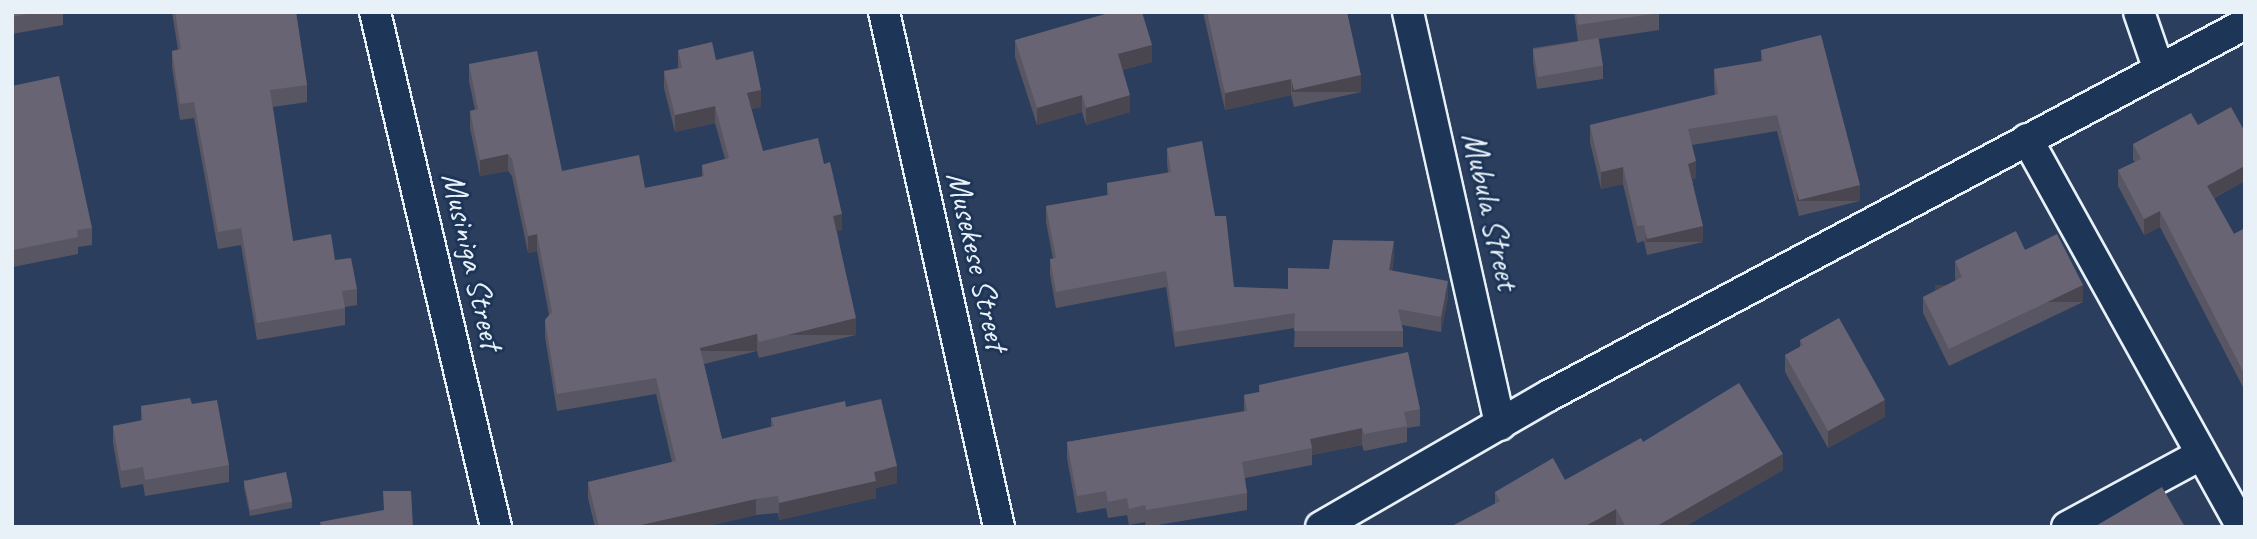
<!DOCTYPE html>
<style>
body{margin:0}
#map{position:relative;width:2257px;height:539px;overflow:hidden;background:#2c3e5d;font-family:Caveat,sans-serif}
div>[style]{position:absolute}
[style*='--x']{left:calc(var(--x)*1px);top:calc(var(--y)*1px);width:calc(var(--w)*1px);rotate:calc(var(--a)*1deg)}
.roads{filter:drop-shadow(2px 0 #e8f1f8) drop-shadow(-2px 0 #e8f1f8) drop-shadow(0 2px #e8f1f8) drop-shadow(0 -2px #e8f1f8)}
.minor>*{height:30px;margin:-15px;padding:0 15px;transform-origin:15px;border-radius:15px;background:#1d3557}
.wall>*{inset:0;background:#595663}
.shaded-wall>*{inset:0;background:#494650;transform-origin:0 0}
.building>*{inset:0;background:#686473;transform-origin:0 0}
span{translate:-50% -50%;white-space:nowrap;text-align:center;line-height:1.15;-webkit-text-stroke:6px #1d3557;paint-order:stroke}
.street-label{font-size:33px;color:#e8f1f8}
.frame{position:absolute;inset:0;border:14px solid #e8f1f8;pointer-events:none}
</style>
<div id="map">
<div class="roads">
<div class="minor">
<i style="--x:375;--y:12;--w:529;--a:76.78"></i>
<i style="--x:884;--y:12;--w:528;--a:77.41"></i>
<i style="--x:1408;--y:12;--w:423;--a:77.4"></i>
<i style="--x:2139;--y:12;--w:61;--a:71"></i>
<i style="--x:2027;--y:139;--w:444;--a:61"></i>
<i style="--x:1321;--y:527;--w:262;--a:-30"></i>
<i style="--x:1548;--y:396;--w:790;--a:-28.09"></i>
<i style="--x:2067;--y:527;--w:151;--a:-28.4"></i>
</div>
</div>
<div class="wall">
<i style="clip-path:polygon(12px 12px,63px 12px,63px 25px,12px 34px)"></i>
<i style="clip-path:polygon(172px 12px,296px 12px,307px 85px,307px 102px,273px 107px,293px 241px,335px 260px,357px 289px,357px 305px,345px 307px,345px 325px,257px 340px,241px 245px,218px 249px,194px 118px,180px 120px,172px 67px,172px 51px,178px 50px)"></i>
<i style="clip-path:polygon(1203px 12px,1347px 12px,1361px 92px,1294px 107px,1291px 95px,1225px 110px)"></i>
<i style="clip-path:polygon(1574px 12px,1659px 12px,1659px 30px,1599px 39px,1603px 66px,1603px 79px,1537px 89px,1533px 61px,1533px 48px,1578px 41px)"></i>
<i style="clip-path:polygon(1015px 40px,1152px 62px,1122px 70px,1130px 112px,1086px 125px,1082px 112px,1037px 125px,1015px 57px)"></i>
<i style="clip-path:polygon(678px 50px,716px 60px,761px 107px,751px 109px,763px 151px,824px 164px,842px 230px,837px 231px,856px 335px,759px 358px,757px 351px,704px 364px,722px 439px,771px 427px,771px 418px,846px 407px,897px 483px,876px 488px,876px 498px,779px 520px,778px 513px,756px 515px,704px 527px,595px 527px,588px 498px,588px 482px,672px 462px,656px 394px,557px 411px,545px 337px,545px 320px,549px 315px,537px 251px,528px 253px,512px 176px,508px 171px,480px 176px,470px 128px,470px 111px,475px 110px,469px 81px,469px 64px,562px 171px,645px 188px,702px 177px,702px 165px,725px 159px,715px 123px,675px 132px,664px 88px,664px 71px,678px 68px)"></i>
<i style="clip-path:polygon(1761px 50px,1860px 201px,1799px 216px,1777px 131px,1692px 145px,1696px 178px,1692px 179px,1703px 242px,1647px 255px,1644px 241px,1637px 243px,1623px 184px,1601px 189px,1590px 142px,1590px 125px,1715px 95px,1714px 85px,1714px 69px,1761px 61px)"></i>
<i style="clip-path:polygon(12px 86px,92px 228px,92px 245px,78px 247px,78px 254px,13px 267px,12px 264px)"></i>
<i style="clip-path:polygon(2198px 125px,2245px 181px,2214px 198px,2234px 234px,2245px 228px,2245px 391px,2160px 227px,2144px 235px,2118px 186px,2118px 170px,2135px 162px,2133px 160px,2133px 144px)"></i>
<i style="clip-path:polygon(1167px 148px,1215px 216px,1234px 287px,1288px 289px,1329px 269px,1394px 257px,1392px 271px,1448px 297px,1441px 332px,1402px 325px,1403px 331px,1403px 347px,1294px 347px,1295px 328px,1175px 347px,1166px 287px,1056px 308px,1050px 275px,1050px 259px,1053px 259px,1046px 222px,1046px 206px,1107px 195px,1107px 183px,1168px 173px,1167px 163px)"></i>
<i style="clip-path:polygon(2025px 250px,2083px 302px,1949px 366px,1923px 313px,1923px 297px,1956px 281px,1955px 278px,1955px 261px)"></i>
<i style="clip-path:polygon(1800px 340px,1885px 417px,1828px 448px,1785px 372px,1785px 355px,1800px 347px)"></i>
<i style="clip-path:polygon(1259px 385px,1420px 409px,1420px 426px,1407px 428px,1407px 442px,1364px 451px,1362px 445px,1312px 455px,1312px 465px,1245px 478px,1247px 493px,1247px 510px,1146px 527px,1145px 522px,1129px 525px,1127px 515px,1108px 518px,1106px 508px,1077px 513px,1067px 458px,1067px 442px,1244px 411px,1244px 395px,1259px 392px)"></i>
<i style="clip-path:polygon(192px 404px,229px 465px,229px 482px,145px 496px,143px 484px,121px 488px,113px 443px,113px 426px,141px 421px,141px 406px)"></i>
<i style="clip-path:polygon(1643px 442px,1783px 470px,1684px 527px,1617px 527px,1495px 504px,1495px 492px,1565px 480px)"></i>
<i style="clip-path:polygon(244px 480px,292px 501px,292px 508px,250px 516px,244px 487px)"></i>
</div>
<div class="shaded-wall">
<i style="clip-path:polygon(1152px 45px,1152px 62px,1118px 71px,1118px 54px)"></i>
<i style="left:1361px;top:75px;width:17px;height:69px;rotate:90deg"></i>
<i style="clip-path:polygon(1291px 79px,1291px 95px,1225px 110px,1225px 93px)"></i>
<i style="clip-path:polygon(761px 90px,761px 107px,747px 110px,747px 93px)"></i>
<i style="clip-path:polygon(1082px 95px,1082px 112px,1037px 125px,1037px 108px)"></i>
<i style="clip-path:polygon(1130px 95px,1130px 112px,1086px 125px,1086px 108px)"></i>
<i style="clip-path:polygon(715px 106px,715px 123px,675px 132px,675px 115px)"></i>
<i style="clip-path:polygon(508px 154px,508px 171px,480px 176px,480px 160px)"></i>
<i style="clip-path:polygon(1696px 161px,1696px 178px,1688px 180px,1688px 164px)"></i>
<i style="clip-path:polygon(2245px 166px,2245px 181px,2207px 201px,2207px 186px)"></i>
<i style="clip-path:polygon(1623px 167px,1623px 184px,1601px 189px,1601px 172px)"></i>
<i style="left:1860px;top:185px;width:16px;height:63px;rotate:90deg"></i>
<i style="clip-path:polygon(2160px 211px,2160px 227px,2144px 235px,2144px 219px)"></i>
<i style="clip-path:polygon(842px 214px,842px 230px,833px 232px,833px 216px)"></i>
<i style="left:1703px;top:226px;width:16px;height:57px;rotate:90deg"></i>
<i style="clip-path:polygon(537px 234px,537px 251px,528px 253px,528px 236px)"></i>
<i style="clip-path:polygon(1394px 241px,1394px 257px,1389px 285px,1389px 270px)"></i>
<i style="clip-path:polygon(1448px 281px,1448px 297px,1441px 332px,1441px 317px)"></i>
<i style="left:2083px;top:285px;width:17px;height:148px;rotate:90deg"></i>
<i style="left:856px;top:318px;width:17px;height:100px;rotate:90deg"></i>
<i style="left:757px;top:334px;width:17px;height:59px;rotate:90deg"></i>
<i style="clip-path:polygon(1885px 400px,1885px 417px,1828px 448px,1828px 431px)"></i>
<i style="clip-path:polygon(1362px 428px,1362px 445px,1312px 455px,1312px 448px,1310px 439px)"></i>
<i style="clip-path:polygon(1783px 454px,1783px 470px,1684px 527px,1655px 527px)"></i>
<i style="clip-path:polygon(897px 466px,897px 483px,876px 488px,876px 498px,779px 520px,779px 503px,874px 472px)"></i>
<i style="clip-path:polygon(756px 499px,756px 515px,704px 527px,632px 527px)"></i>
<i style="clip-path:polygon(1616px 509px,1616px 526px,1584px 527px)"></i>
</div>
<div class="building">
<i style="clip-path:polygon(12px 12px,38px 12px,12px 17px)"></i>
<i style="clip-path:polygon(175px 12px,296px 12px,307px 85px,270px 90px,293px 241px,331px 234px,335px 260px,351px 258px,357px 289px,342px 291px,345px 308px,257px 323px,241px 228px,218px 232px,194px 102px,180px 104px,172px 51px,181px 49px)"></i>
<i style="clip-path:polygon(1112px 12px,1142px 12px,1152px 45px,1118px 54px,1130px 95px,1086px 108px,1082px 95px,1037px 108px,1015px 40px)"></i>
<i style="clip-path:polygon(1207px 12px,1347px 12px,1361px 75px,1294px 90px,1291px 79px,1225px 93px)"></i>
<i style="clip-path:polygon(1576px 12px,1659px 12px,1659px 13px,1578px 25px)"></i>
<i style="clip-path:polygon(1821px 35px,1860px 185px,1799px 200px,1777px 115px,1688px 129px,1696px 161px,1688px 164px,1703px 226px,1647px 239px,1644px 225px,1637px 226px,1623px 167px,1601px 172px,1590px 125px,1718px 94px,1714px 69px,1763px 61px,1761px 50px)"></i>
<i style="left:1598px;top:38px;width:28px;height:66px;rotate:80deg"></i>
<i style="clip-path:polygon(712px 42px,716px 60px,753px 51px,761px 90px,747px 93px,763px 151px,818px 138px,824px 164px,830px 162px,842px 214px,833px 216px,856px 318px,759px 342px,757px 334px,700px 348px,722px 439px,774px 426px,771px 418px,845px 401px,846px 407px,881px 399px,897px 466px,874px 472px,876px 481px,779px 503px,778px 496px,756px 499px,632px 527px,599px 527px,588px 482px,676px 461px,656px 378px,557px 394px,545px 320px,552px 312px,537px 234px,528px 236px,512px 159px,508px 154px,480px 160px,470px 111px,478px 109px,469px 64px,537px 51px,562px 171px,639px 155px,645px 188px,704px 176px,702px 165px,729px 158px,715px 106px,675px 115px,664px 71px,682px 68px,678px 50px)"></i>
<i style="clip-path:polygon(59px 76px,92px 228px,77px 230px,78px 237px,13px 250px,12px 247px,12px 86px)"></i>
<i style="clip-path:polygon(2231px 107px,2245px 132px,2245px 166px,2207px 186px,2234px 234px,2245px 228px,2245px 375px,2160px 211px,2144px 219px,2118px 170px,2141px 159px,2133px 144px,2191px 113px,2198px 125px)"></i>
<i style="clip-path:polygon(1202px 141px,1215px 216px,1226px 216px,1234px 287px,1288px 289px,1288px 268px,1329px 269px,1333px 240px,1394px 241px,1389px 270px,1448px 281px,1441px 317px,1398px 309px,1403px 331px,1294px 331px,1295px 313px,1175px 332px,1166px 271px,1056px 292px,1050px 259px,1056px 258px,1046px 206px,1109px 195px,1107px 183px,1171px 172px,1167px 148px)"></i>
<i style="clip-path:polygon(2016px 231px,2025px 250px,2057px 234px,2083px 285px,1949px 349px,1923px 297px,1962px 277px,1955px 261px)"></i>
<i style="clip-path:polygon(1839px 318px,1885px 400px,1828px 431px,1785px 355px,1803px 345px,1800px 340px)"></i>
<i style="clip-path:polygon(1408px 352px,1420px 409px,1404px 412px,1407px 426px,1364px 434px,1362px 428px,1310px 439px,1312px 448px,1242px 462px,1247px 493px,1146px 510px,1145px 505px,1129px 509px,1127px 498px,1108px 502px,1106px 491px,1077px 496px,1067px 442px,1247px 411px,1244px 395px,1260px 392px,1259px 385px)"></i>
<i style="clip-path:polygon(1739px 383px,1783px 454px,1655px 527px,1626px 527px,1616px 509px,1584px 527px,1450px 527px,1500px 501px,1495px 492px,1553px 458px,1565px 480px,1641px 438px,1643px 442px)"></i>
<i style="clip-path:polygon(190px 398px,192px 404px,217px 400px,229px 465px,145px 480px,143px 467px,121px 471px,113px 426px,143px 420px,141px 406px)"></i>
<i style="left:286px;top:472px;width:30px;height:43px;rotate:78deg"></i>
<i style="clip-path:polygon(2162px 487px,2185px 527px,2094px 527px)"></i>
<i style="clip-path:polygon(383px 491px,411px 491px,413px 527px,321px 527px,320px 522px,384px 510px)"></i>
</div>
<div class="street-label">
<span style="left:1490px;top:211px;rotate:77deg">Mubula Street</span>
<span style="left:472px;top:261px;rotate:77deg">Musiniga Street</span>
<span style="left:977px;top:261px;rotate:77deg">Musekese Street</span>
</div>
<div class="frame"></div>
</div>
